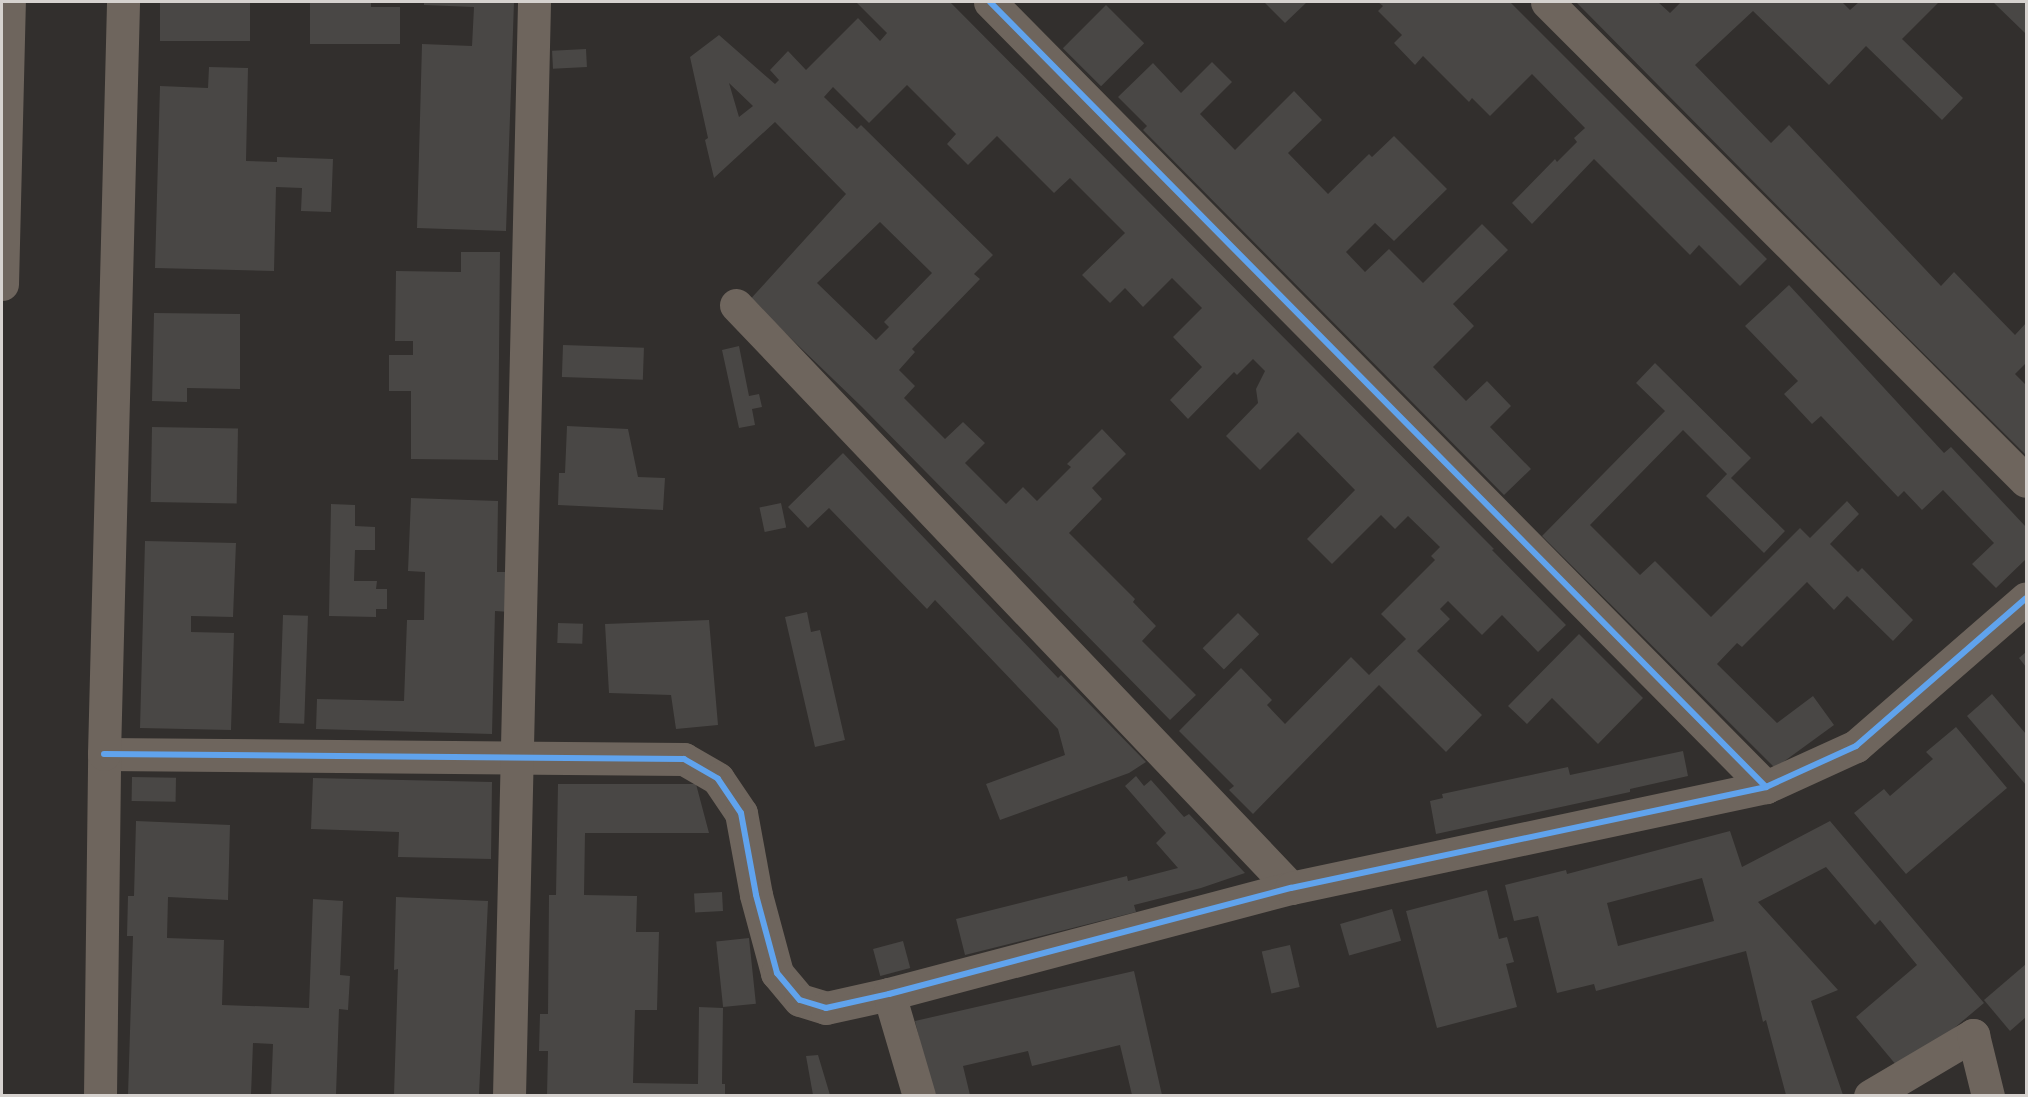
<!DOCTYPE html>
<style>
body{margin:0}
#map{position:relative;width:2028px;height:1097px;overflow:hidden;background:#322f2d;font-family:Lora,serif}
div>[style]{position:absolute}
[style*='--x']{left:calc(var(--x)*1px);top:calc(var(--y)*1px);width:calc(var(--w)*1px);rotate:calc(var(--a)*1deg)}
.building>*{inset:0;background:#494745;transform-origin:0 0}
.minor>*{height:33px;margin:-16.5px;padding:0 16.5px;transform-origin:16.5px;border-radius:16.5px;background:#6e655d}
.cycleway>*{height:6px;margin:-3px;padding:0 3px;transform-origin:3px;border-radius:3px;background:#60a3ed}
span{translate:-50% -50%;white-space:nowrap;text-align:center;line-height:1.15;-webkit-text-stroke:4.5px #1a1816;paint-order:stroke}
.frame{position:absolute;inset:0;border:3px solid #d6d2cf;pointer-events:none}
</style>
<div id="map">
<div class="building">
<i style="left:160px;top:2px;width:90px;height:39px"></i>
<i style="clip-path:polygon(310px 2px,371px 2px,371px 7px,400px 7px,400px 44px,310px 44px)"></i>
<i style="clip-path:polygon(424px 2px,514px 2px,506px 231px,417px 228px,422px 44px,472px 46px,474px 7px,424px 5px)"></i>
<i style="clip-path:polygon(evenodd,856px 2px,950px 2px,1494px 549px,1492px 550px,1566px 625px,1538px 652px,1502px 615px,1482px 635px,1448px 601px,1440px 609px,1450px 619px,1417px 651px,1482px 715px,1446px 752px,1379px 685px,1253px 814px,1229px 790px,1234px 786px,1179px 731px,1241px 668px,1272px 700px,1267px 705px,1285px 724px,1351px 657px,1369px 675px,1406px 639px,1381px 614px,1435px 560px,1431px 556px,1440px 547px,1408px 516px,1395px 529px,1381px 515px,1332px 564px,1307px 539px,1355px 490px,1298px 432px,1260px 470px,1226px 436px,1258px 403px,1256px 389px,1265px 371px,1253px 359px,1237px 375px,1234px 372px,1188px 419px,1170px 400px,1202px 367px,1173px 337px,1202px 308px,1172px 278px,1143px 307px,1125px 288px,1110px 303px,1082px 275px,1125px 233px,1070px 178px,1054px 193px,997px 136px,968px 165px,947px 144px,956px 134px,907px 85px,869px 123px,833px 87px,824px 97px,857px 129px,861px 125px,993px 255px,974px 274px,980px 279px,912px 349px,915px 352px,899px 370px,915px 386px,904px 398px,945px 439px,963px 422px,985px 443px,965px 463px,1006px 504px,1023px 487px,1037px 501px,1071px 467px,1067px 464px,1102px 429px,1126px 454px,1092px 488px,1102px 499px,1069px 533px,1135px 599px,1133px 602px,1156px 626px,1142px 641px,1196px 695px,1170px 720px,862px 407px,777px 325px,746px 304px,846px 194px,775px 122px,714px 178px,705px 140px,708px 138px,690px 57px,719px 35px,775px 84px,779px 80px,770px 70px,788px 51px,806px 70px,858px 18px,880px 41px,887px 33px,856px 2px,729px 83px,753px 106px,739px 117px,729px 83px,856px 2px,880px 222px,932px 273px,884px 322px,889px 327px,876px 340px,817px 283px,880px 222px)"></i>
<i style="clip-path:polygon(1264px 2px,1307px 2px,1285px 23px)"></i>
<i style="clip-path:polygon(1378px 2px,1510px 2px,1767px 259px,1740px 286px,1699px 245px,1690px 255px,1594px 159px,1532px 224px,1512px 203px,1555px 159px,1557px 162px,1577px 142px,1574px 138px,1585px 128px,1532px 74px,1490px 116px,1472px 98px,1469px 102px,1423px 56px,1415px 65px,1394px 43px,1402px 35px,1378px 11px,1383px 6px)"></i>
<i style="clip-path:polygon(1576px 2px,1658px 2px,1670px 13px,1681px 2px,1842px 2px,1850px 10px,1859px 2px,1939px 2px,1902px 39px,1963px 98px,1942px 120px,1866px 46px,1829px 85px,1753px 11px,1695px 65px,1771px 143px,1789px 125px,1941px 286px,1954px 272px,2015px 335px,2026px 323px,2026px 363px,2015px 374px,2026px 385px,2026px 455px,1898px 328px)"></i>
<i style="clip-path:polygon(1993px 2px,2026px 2px,2026px 34px)"></i>
<i style="left:1106px;top:5px;width:54px;height:61px;rotate:45deg"></i>
<i style="left:586px;top:49px;width:18px;height:34px;rotate:87deg"></i>
<i style="clip-path:polygon(1212px 62px,1232px 82px,1200px 114px,1235px 150px,1294px 91px,1322px 120px,1288px 153px,1328px 194px,1369px 154px,1372px 157px,1394px 136px,1447px 189px,1394px 241px,1375px 223px,1346px 252px,1365px 272px,1389px 249px,1423px 283px,1482px 224px,1508px 250px,1453px 304px,1474px 326px,1433px 367px,1466px 401px,1487px 381px,1511px 406px,1490px 427px,1531px 469px,1504px 495px,1143px 130px,1147px 126px,1118px 97px,1153px 63px,1181px 93px)"></i>
<i style="clip-path:polygon(209px 67px,248px 68px,246px 161px,277px 162px,277px 157px,333px 159px,331px 212px,301px 211px,302px 188px,276px 187px,274px 271px,155px 268px,160px 86px,208px 88px)"></i>
<i style="clip-path:polygon(461px 252px,500px 252px,498px 460px,411px 459px,411px 391px,389px 391px,389px 355px,413px 355px,413px 341px,395px 341px,396px 271px,461px 272px)"></i>
<i style="clip-path:polygon(1789px 285px,1944px 453px,1951px 447px,2026px 527px,2026px 559px,1996px 588px,1972px 564px,1994px 543px,1943px 490px,1922px 510px,1904px 491px,1898px 497px,1821px 416px,1812px 424px,1784px 394px,1798px 381px,1745px 326px)"></i>
<i style="clip-path:polygon(154px 313px,240px 314px,240px 389px,187px 388px,187px 402px,152px 401px)"></i>
<i style="left:563px;top:345px;width:81px;height:32px;rotate:2deg"></i>
<i style="clip-path:polygon(739px 346px,749px 396px,759px 394px,762px 407px,752px 409px,755px 425px,739px 428px,722px 350px)"></i>
<i style="clip-path:polygon(1655px 363px,1751px 458px,1731px 478px,1785px 531px,1764px 553px,1706px 496px,1727px 474px,1683px 430px,1590px 525px,1640px 575px,1655px 561px,1711px 617px,1800px 528px,1810px 538px,1847px 501px,1859px 514px,1830px 544px,1858px 572px,1862px 568px,1913px 620px,1893px 641px,1847px 596px,1834px 610px,1807px 582px,1742px 647px,1737px 643px,1717px 664px,1777px 723px,1813px 696px,1834px 725px,1775px 768px,1542px 536px,1665px 411px,1636px 383px)"></i>
<i style="clip-path:polygon(567px 426px,628px 429px,638px 477px,665px 478px,663px 510px,558px 505px,559px 473px,565px 473px)"></i>
<i style="left:152px;top:427px;width:86px;height:75px;rotate:1deg"></i>
<i style="clip-path:polygon(843px 453px,1058px 678px,1061px 675px,1146px 762px,1129px 773px,1000px 820px,986px 784px,1065px 755px,1058px 729px,935px 600px,927px 609px,829px 508px,808px 528px,788px 507px)"></i>
<i style="clip-path:polygon(411px 498px,498px 501px,497px 572px,511px 572px,510px 612px,495px 611px,492px 734px,316px 729px,317px 699px,404px 701px,407px 620px,424px 620px,425px 572px,408px 571px)"></i>
<i style="left:781px;top:503px;width:25px;height:22px;rotate:78deg"></i>
<i style="clip-path:polygon(331px 504px,355px 505px,355px 526px,375px 527px,375px 550px,355px 550px,354px 581px,377px 581px,376px 589px,387px 589px,387px 609px,376px 609px,376px 617px,329px 616px)"></i>
<i style="clip-path:polygon(145px 541px,236px 543px,233px 617px,191px 616px,191px 632px,234px 633px,231px 730px,140px 728px)"></i>
<i style="clip-path:polygon(807px 612px,811px 632px,820px 630px,845px 740px,815px 747px,785px 617px)"></i>
<i style="left:1238px;top:613px;width:30px;height:50px;rotate:45deg"></i>
<i style="left:283px;top:615px;width:25px;height:108px;rotate:2deg"></i>
<i style="clip-path:polygon(709px 620px,718px 725px,676px 729px,671px 695px,609px 693px,605px 624px)"></i>
<i style="left:558px;top:623px;width:25px;height:20px;rotate:2deg"></i>
<i style="clip-path:polygon(1579px 634px,1643px 698px,1598px 744px,1552px 698px,1527px 724px,1508px 706px)"></i>
<i style="clip-path:polygon(2026px 652px,2026px 667px,2019px 658px)"></i>
<i style="clip-path:polygon(1992px 694px,2026px 734px,2026px 785px,1967px 716px)"></i>
<i style="clip-path:polygon(1956px 727px,2007px 788px,1906px 874px,1854px 813px,1884px 789px,1890px 796px,1933px 759px,1926px 752px)"></i>
<i style="clip-path:polygon(1683px 751px,1688px 776px,1630px 789px,1630px 792px,1436px 834px,1430px 801px,1443px 798px,1442px 794px,1568px 767px,1570px 775px)"></i>
<i style="clip-path:polygon(1136px 776px,1144px 786px,1151px 780px,1184px 817px,1189px 814px,1245px 873px,1201px 888px,1134px 905px,1136px 912px,965px 955px,956px 919px,1127px 876px,1128px 881px,1178px 868px,1156px 843px,1166px 833px,1125px 786px)"></i>
<i style="left:132px;top:777px;width:44px;height:24px;rotate:1deg"></i>
<i style="clip-path:polygon(313px 778px,492px 782px,491px 859px,398px 857px,399px 832px,311px 829px)"></i>
<i style="clip-path:polygon(558px 784px,696px 784px,709px 833px,585px 833px,584px 895px,637px 896px,636px 932px,659px 932px,657px 1010px,635px 1010px,633px 1083px,698px 1084px,699px 1007px,723px 1008px,722px 1084px,725px 1084px,725px 1095px,547px 1095px,548px 1051px,539px 1051px,540px 1014px,548px 1014px,549px 895px,556px 895px)"></i>
<i style="clip-path:polygon(136px 821px,230px 825px,228px 900px,168px 897px,167px 938px,224px 940px,222px 1005px,309px 1008px,313px 899px,343px 901px,340px 975px,350px 976px,348px 1010px,339px 1009px,336px 1095px,271px 1095px,273px 1044px,253px 1043px,251px 1095px,128px 1095px,133px 936px,127px 936px,128px 896px,134px 896px)"></i>
<i style="clip-path:polygon(evenodd,1830px 821px,1984px 1003px,1902px 1072px,1856px 1017px,1917px 965px,1880px 920px,1875px 925px,1826px 867px,1758px 902px,1838px 990px,1811px 1001px,1843px 1095px,1786px 1095px,1766px 1020px,1763px 1022px,1746px 951px,1596px 991px,1594px 984px,1557px 993px,1538px 916px,1514px 921px,1505px 885px,1566px 870px,1567px 874px,1730px 831px,1742px 867px,1830px 821px,1702px 878px,1714px 921px,1618px 946px,1607px 903px,1702px 878px)"></i>
<i style="clip-path:polygon(1487px 890px,1499px 939px,1507px 937px,1514px 962px,1506px 964px,1517px 1007px,1437px 1028px,1406px 911px)"></i>
<i style="left:722px;top:892px;width:19px;height:28px;rotate:87deg"></i>
<i style="clip-path:polygon(396px 897px,488px 901px,479px 1095px,394px 1095px,398px 969px,394px 970px)"></i>
<i style="left:1392px;top:909px;width:33px;height:54px;rotate:74deg"></i>
<i style="left:749px;top:938px;width:66px;height:33px;rotate:84deg"></i>
<i style="left:903px;top:941px;width:28px;height:31px;rotate:75deg"></i>
<i style="left:1290px;top:945px;width:43px;height:29px;rotate:77deg"></i>
<i style="clip-path:polygon(2026px 964px,2026px 1017px,2010px 1031px,1984px 1000px)"></i>
<i style="clip-path:polygon(1134px 971px,1162px 1095px,1132px 1095px,1120px 1045px,1032px 1066px,1028px 1051px,963px 1066px,970px 1095px,933px 1095px,915px 1021px)"></i>
<i style="clip-path:polygon(818px 1055px,830px 1095px,813px 1095px,806px 1056px)"></i>
</div>
<div class="minor">
<i style="--x:990;--y:2;--w:1104;--a:45.33"></i>
<i style="--x:1547;--y:2;--w:677;--a:45"></i>
<i style="--x:2;--y:284;--w:282;--a:-88.6"></i>
<i style="--x:736;--y:305;--w:805;--a:46.41"></i>
<i style="--x:104;--y:754;--w:580;--a:0.49"></i>
<i style="--x:684;--y:759;--w:39;--a:30"></i>
<i style="--x:718;--y:779;--w:41;--a:55.9"></i>
<i style="--x:741;--y:813;--w:83;--a:79.6"></i>
<i style="--x:756;--y:895;--w:81;--a:74.9"></i>
<i style="--x:777;--y:973;--w:35;--a:50"></i>
<i style="--x:800;--y:1000;--w:27;--a:17"></i>
<i style="--x:826;--y:1008;--w:65;--a:-12.5"></i>
<i style="--x:889;--y:994;--w:416;--a:-14.8"></i>
<i style="--x:1291;--y:888;--w:486;--a:-12"></i>
<i style="--x:1766;--y:787;--w:99;--a:-24.5"></i>
<i style="--x:1856;--y:746;--w:225;--a:-41"></i>
<i style="--x:889;--y:994;--w:106;--a:73.6"></i>
<i style="--x:100;--y:1096;--w:342;--a:-89.3"></i>
<i style="--x:104;--y:754;--w:752;--a:-88.55"></i>
<i style="--x:509;--y:1096;--w:1094;--a:-88.69"></i>
<i style="--x:1870;--y:1096;--w:120;--a:-30.6"></i>
<i style="--x:1973;--y:1035;--w:63;--a:76.2"></i>
</div>
<div class="cycleway">
<i style="--x:990;--y:2;--w:1104;--a:45.33"></i>
<i style="--x:104;--y:754;--w:580;--a:0.49"></i>
<i style="--x:684;--y:759;--w:39;--a:30"></i>
<i style="--x:718;--y:779;--w:41;--a:55.9"></i>
<i style="--x:741;--y:813;--w:83;--a:79.6"></i>
<i style="--x:756;--y:895;--w:81;--a:74.9"></i>
<i style="--x:777;--y:973;--w:35;--a:50"></i>
<i style="--x:800;--y:1000;--w:27;--a:17"></i>
<i style="--x:826;--y:1008;--w:65;--a:-12.5"></i>
<i style="--x:889;--y:994;--w:416;--a:-14.8"></i>
<i style="--x:1291;--y:888;--w:486;--a:-12"></i>
<i style="--x:1766;--y:787;--w:99;--a:-24.5"></i>
<i style="--x:1856;--y:746;--w:225;--a:-41"></i>
</div>
<div class="frame"></div>
</div>
